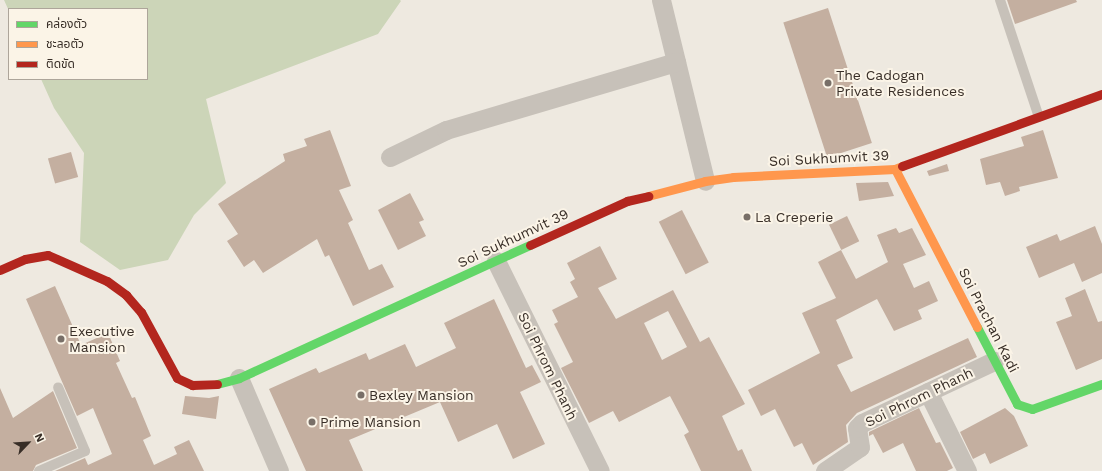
<!DOCTYPE html>
<meta charset="utf-8">
<style>
body{margin:0}
#map{position:relative;width:1102px;height:471px;overflow:hidden;background:#eee9e0;font-family:"Work Sans","Noto Sans Thai",sans-serif}
div>[style]{position:absolute}
[style*='--x']{left:calc(var(--x)*1px);top:calc(var(--y)*1px);width:calc(var(--w)*1px);rotate:calc(var(--a)*1deg)}
.green>*{inset:0;background:#ccd5b8}
.building>*{inset:0;background:#c4afa0;transform-origin:0 0}
.lane>*{height:10px;margin:-5px;padding:0 5px;transform-origin:5px;border-radius:5px;background:#c7c1b9}
.street>*{height:19px;margin:-9.5px;padding:0 9.5px;transform-origin:9.5px;border-radius:9.5px;background:#c7c1b9}
.fast>*{height:9px;margin:-4.5px;padding:0 4.5px;transform-origin:4.5px;border-radius:4.5px;background:#63d668}
.slow>*{height:9px;margin:-4.5px;padding:0 4.5px;transform-origin:4.5px;border-radius:4.5px;background:#ff974d}
.jam>*{height:9px;margin:-4.5px;padding:0 4.5px;transform-origin:4.5px;border-radius:4.5px;background:#b3261e}
.dots>*{width:11px;height:11px;translate:-50% -50%;box-sizing:border-box;border:2px solid #fbf4e7;border-radius:50%}
span{translate:-50% -50%;white-space:nowrap;text-align:center;line-height:1.15;-webkit-text-stroke:4px #fbf4e7;paint-order:stroke}
.poi-label{font-size:14px;color:#382e27}
.left{translate:0 -50%;text-align:left}
.street-label{font-size:14px;color:#382e27}
.legend{position:absolute;left:8px;top:8px;width:140px;height:72px;box-sizing:border-box;background:#fbf4e7;border:1px solid #ada59a;margin:0;padding:5px 7px;list-style:none;font-size:12px;color:#382e27}
.legend li{display:flex;align-items:center;gap:8px;height:20px}
.legend b{width:20px;border:1px solid #ada59a}
.north{position:absolute;left:8px;top:423px;width:40px;height:40px;-webkit-text-stroke:3px #fbf4e7;paint-order:stroke;rotate:65deg;font-size:11px;font-weight:700;line-height:16px;text-align:center;color:#382e27}
.north::after{content:'';display:block;margin:auto;width:14px;height:18px;background:#382e27;clip-path:polygon(50% 0,100% 100%,50% 72%,0 100%)}
</style>
<div id="map">
<div class="green">
<i style="clip-path:polygon(4px 0,400px 0,401px 1px,378px 34px,206px 99px,226px 183px,194px 215px,168px 260px,120px 270px,80px 242px,84px 153px,54px 108px,41px 79px,147px 79px,147px 9px,9px 11px)"></i>
</div>
<div class="building">
<i style="clip-path:polygon(1007px 0,1076px 0,1077px 2px,1015px 24px)"></i>
<i style="left:828px;top:8px;width:142px;height:47px;rotate:72deg"></i>
<i style="clip-path:polygon(330px 130px,351px 186px,339px 190px,353px 220px,348px 223px,369px 270px,382px 264px,394px 287px,353px 306px,329px 255px,325px 257px,317px 239px,263px 273px,254px 260px,244px 267px,227px 241px,238px 234px,218px 204px,285px 161px,283px 154px,307px 146px,304px 139px)"></i>
<i style="clip-path:polygon(1043px 130px,1058px 178px,1019px 187px,1020px 191px,1005px 196px,1000px 182px,986px 185px,980px 159px,1024px 146px,1021px 137px)"></i>
<i style="left:71px;top:152px;width:26px;height:24px;rotate:74deg"></i>
<i style="clip-path:polygon(947px 164px,949px 171px,929px 176px,927px 171px)"></i>
<i style="clip-path:polygon(888px 182px,894px 196px,859px 201px,856px 183px)"></i>
<i style="clip-path:polygon(410px 193px,424px 220px,419px 222px,426px 236px,398px 250px,378px 210px)"></i>
<i style="left:682px;top:210px;width:59px;height:26px;rotate:63deg"></i>
<i style="left:847px;top:216px;width:28px;height:20px;rotate:64deg"></i>
<i style="clip-path:polygon(1095px 226px,1102px 244px,1102px 273px,1082px 282px,1074px 263px,1039px 278px,1026px 247px,1057px 234px,1060px 241px)"></i>
<i style="clip-path:polygon(896px 228px,899px 233px,912px 228px,926px 255px,903px 264px,914px 288px,929px 281px,938px 301px,918px 310px,922px 319px,894px 331px,877px 299px,836px 320px,853px 358px,837px 365px,851px 392px,968px 338px,977px 357px,857px 413px,846px 425px,848px 442px,813px 465px,802px 443px,794px 447px,775px 409px,761px 416px,748px 390px,820px 353px,802px 313px,836px 298px,818px 262px,841px 250px,856px 279px,888px 262px,877px 235px)"></i>
<i style="clip-path:polygon(evenodd,600px 246px,617px 279px,598px 288px,616px 319px,673px 290px,700px 342px,709px 337px,745px 404px,722px 416px,738px 451px,742px 449px,752px 471px,701px 471px,684px 435px,689px 432px,670px 396px,619px 422px,613px 411px,589px 423px,561px 368px,573px 362px,554px 324px,558px 322px,552px 310px,578px 297px,570px 282px,575px 279px,567px 263px,600px 246px,668px 311px,687px 347px,662px 360px,644px 323px,668px 311px)"></i>
<i style="clip-path:polygon(55px 286px,81px 345px,108px 333px,120px 361px,116px 363px,132px 398px,135px 397px,151px 436px,143px 440px,154px 465px,177px 454px,174px 447px,189px 440px,204px 471px,55px 471px,85px 458px,88px 465px,112px 454px,93px 408px,77px 416px,26px 299px)"></i>
<i style="clip-path:polygon(1085px 289px,1098px 322px,1102px 321px,1102px 359px,1076px 370px,1056px 322px,1072px 316px,1065px 298px)"></i>
<i style="clip-path:polygon(494px 299px,526px 368px,532px 365px,541px 382px,520px 392px,545px 444px,513px 459px,497px 424px,458px 442px,440px 402px,349px 440px,363px 471px,306px 471px,269px 389px,316px 368px,319px 373px,366px 353px,369px 360px,405px 344px,416px 367px,456px 348px,444px 323px)"></i>
<i style="clip-path:polygon(0 388px,13px 418px,53px 391px,77px 448px,36px 465px,33px 471px,0 471px)"></i>
<i style="clip-path:polygon(185px 396px,209px 398px,219px 396px,216px 419px,182px 414px)"></i>
<i style="clip-path:polygon(919px 408px,936px 443px,940px 442px,953px 468px,947px 471px,916px 471px,903px 443px,883px 453px,873px 434px,869px 436px,869px 432px)"></i>
<i style="clip-path:polygon(1005px 408px,1014px 416px,1028px 446px,990px 464px,985px 453px,973px 459px,960px 432px)"></i>
</div>
<div class="lane">
<i style="--x:1000;--y:0;--w:123;--a:71.6"></i>
<i style="--x:39;--y:471;--w:50;--a:-23.5"></i>
<i style="--x:85;--y:451;--w:69;--a:-112.9"></i>
</div>
<div class="street">
<i style="--x:661;--y:0;--w:186;--a:76.3"></i>
<i style="--x:390;--y:157;--w:62;--a:-25.7"></i>
<i style="--x:446;--y:130;--w:240;--a:-16.5"></i>
<i style="--x:496;--y:261;--w:234;--a:63.7"></i>
<i style="--x:239;--y:378;--w:101;--a:66.7"></i>
<i style="--x:928;--y:392;--w:88;--a:63.7"></i>
<i style="--x:825;--y:471;--w:42;--a:-34.4"></i>
<i style="--x:860;--y:447;--w:19;--a:-99"></i>
<i style="--x:857;--y:428;--w:7;--a:-45"></i>
<i style="--x:862;--y:423;--w:146;--a:-25.2"></i>
</div>
<div class="fast">
<i style="--x:977;--y:327;--w:87;--a:62.5"></i>
<i style="--x:1017;--y:404;--w:16;--a:18"></i>
<i style="--x:1032;--y:409;--w:74;--a:-19.7"></i>
<i style="--x:217;--y:384;--w:23;--a:-15"></i>
<i style="--x:239;--y:378;--w:320;--a:-24.6"></i>
</div>
<div class="slow">
<i style="--x:895;--y:169;--w:178;--a:62.6"></i>
<i style="--x:648;--y:196;--w:59;--a:-14.7"></i>
<i style="--x:705;--y:181;--w:28;--a:-8"></i>
<i style="--x:733;--y:177;--w:162;--a:-2.8"></i>
<i style="--x:895;--y:169;--w:8;--a:-23"></i>
</div>
<div class="jam">
<i style="--x:902;--y:166;--w:213;--a:-19.8"></i>
<i style="--x:530;--y:245;--w:107;--a:-24.4"></i>
<i style="--x:627;--y:201;--w:22;--a:-13"></i>
<i style="--x:0;--y:270;--w:27;--a:-24"></i>
<i style="--x:25;--y:259;--w:23;--a:-10"></i>
<i style="--x:48;--y:255;--w:64;--a:23.8"></i>
<i style="--x:107;--y:281;--w:24;--a:36"></i>
<i style="--x:126;--y:295;--w:23;--a:49"></i>
<i style="--x:141;--y:312;--w:75;--a:61.4"></i>
<i style="--x:177;--y:378;--w:17;--a:25"></i>
<i style="--x:192;--y:385;--w:25;--a:-2"></i>
</div>
<div class="dots">
<i style="left:828px;top:83px;background:#786f68"></i>
<i style="left:747px;top:217px;background:#786f68"></i>
<i style="left:61px;top:339px;background:#786f68"></i>
<i style="left:361px;top:395px;background:#786f68"></i>
<i style="left:312px;top:422px;background:#786f68"></i>
</div>
<div class="poi-label">
<span class="left" style="left:836px;top:83px">The Cadogan<br>Private Residences</span>
<span class="left" style="left:755px;top:217px">La Creperie</span>
<span class="left" style="left:69px;top:339px">Executive<br>Mansion</span>
<span class="left" style="left:369px;top:395px">Bexley Mansion</span>
<span class="left" style="left:320px;top:422px">Prime Mansion</span>
</div>
<div class="street-label">
<span style="left:829px;top:158px;rotate:-3deg">Soi Sukhumvit 39</span>
<span style="left:513px;top:238px;rotate:-25deg">Soi Sukhumvit 39</span>
<span style="left:989px;top:320px;rotate:63deg">Soi Prachan Kadi</span>
<span style="left:548px;top:366px;rotate:64deg">Soi Phrom Phanh</span>
<span style="left:919px;top:397px;rotate:-26deg">Soi Phrom Phanh</span>
</div>
<ul class="legend">
<li><b style="height:5px;background:#63d668"></b>คล่องตัว</li>
<li><b style="height:5px;background:#ff974d"></b>ชะลอตัว</li>
<li><b style="height:5px;background:#b3261e"></b>ติดขัด</li>
</ul>
<div class="north">N</div>
</div>
